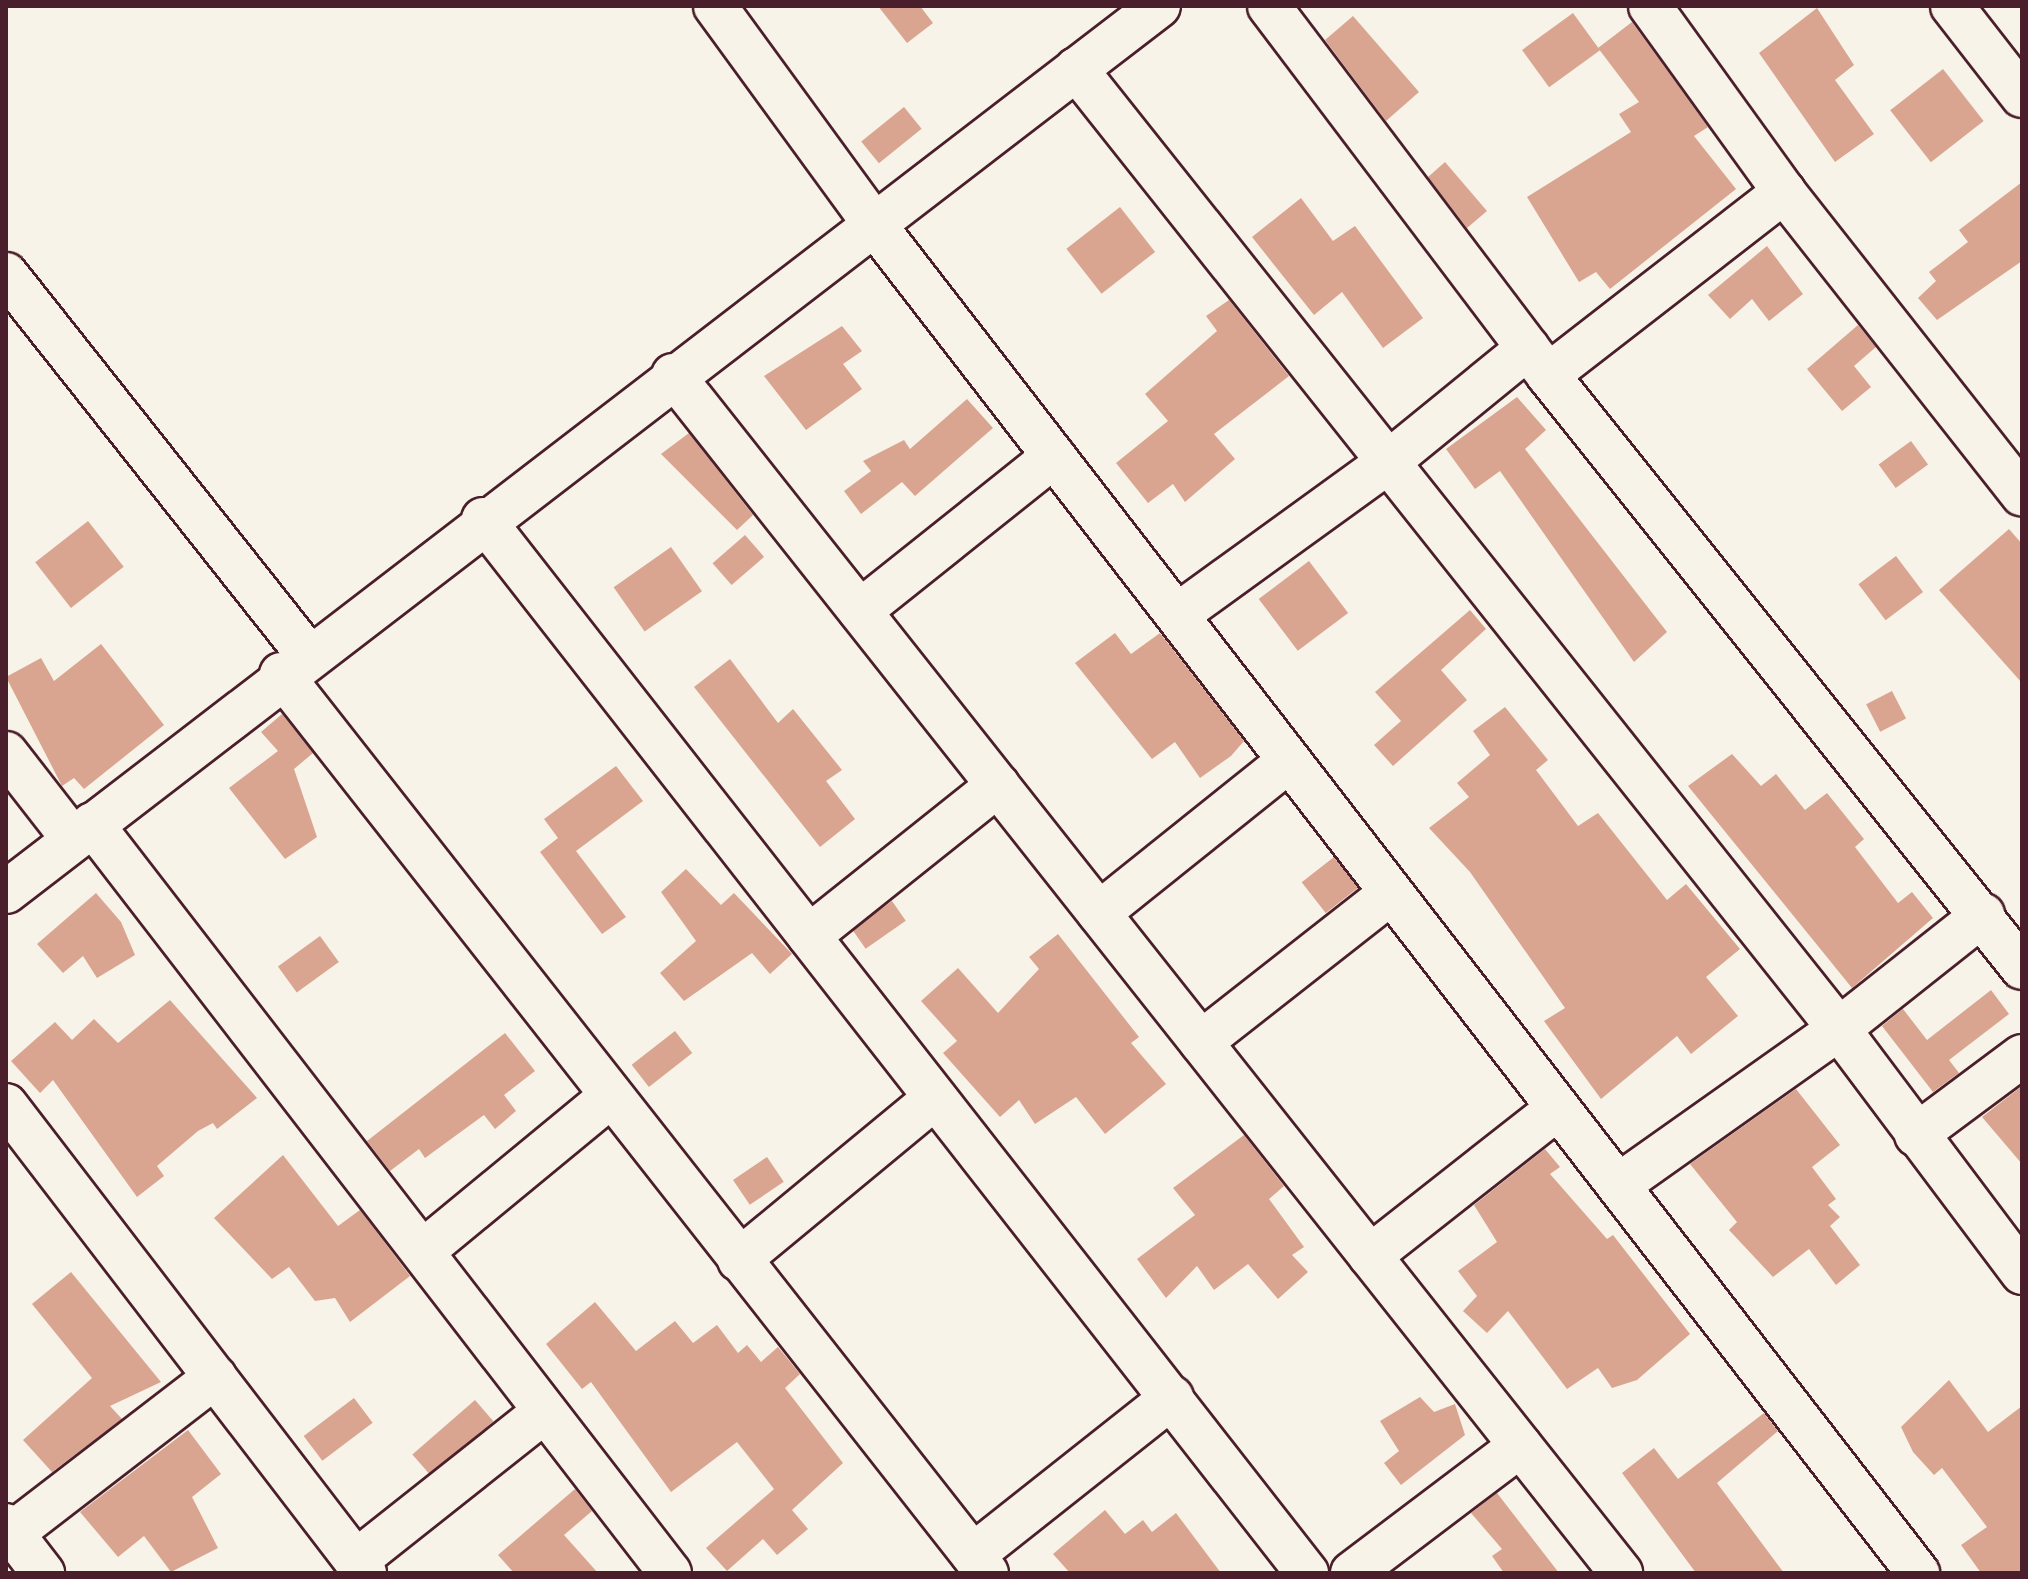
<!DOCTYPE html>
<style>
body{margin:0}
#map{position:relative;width:2028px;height:1579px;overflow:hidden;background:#f7f3e8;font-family:"Gochi Hand",sans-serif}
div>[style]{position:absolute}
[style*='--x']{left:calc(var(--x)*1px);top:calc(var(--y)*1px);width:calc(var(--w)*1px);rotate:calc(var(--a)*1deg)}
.building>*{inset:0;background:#daa590;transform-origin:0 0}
.roads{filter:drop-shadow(2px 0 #4a1f2b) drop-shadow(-2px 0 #4a1f2b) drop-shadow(0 2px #4a1f2b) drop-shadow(0 -2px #4a1f2b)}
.minor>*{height:42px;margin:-21px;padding:0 21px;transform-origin:21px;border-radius:21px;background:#f7f3e8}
span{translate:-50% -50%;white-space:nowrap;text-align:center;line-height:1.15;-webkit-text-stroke:7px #f7f3e8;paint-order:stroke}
.frame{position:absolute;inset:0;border:8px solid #4a1f2b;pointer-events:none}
</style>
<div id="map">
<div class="building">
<i style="clip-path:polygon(878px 6px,920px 6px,933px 23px,907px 43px)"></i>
<i style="clip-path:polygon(1817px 8px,1854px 65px,1835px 80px,1874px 134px,1835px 162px,1759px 53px)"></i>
<i style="left:1573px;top:13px;width:46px;height:63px;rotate:54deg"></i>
<i style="clip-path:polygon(1353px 16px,1419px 92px,1386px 121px,1325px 40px)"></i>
<i style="clip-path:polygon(1632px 22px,1708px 127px,1694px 136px,1736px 189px,1610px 289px,1596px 272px,1579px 282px,1527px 197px,1631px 132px,1619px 114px,1639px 102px,1598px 48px)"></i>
<i style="left:1943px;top:69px;width:66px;height:67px;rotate:52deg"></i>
<i style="left:904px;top:107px;width:28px;height:55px;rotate:51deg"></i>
<i style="clip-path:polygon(1445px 162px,1487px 211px,1467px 228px,1428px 177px)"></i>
<i style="clip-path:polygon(2022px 182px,2022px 261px,1937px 320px,1918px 298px,1936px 281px,1929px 272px,1968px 242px,1959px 230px)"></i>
<i style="clip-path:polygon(1301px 198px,1333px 241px,1355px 226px,1423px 318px,1383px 348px,1342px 292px,1314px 315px,1252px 237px)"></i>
<i style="left:1120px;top:207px;width:57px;height:68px;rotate:52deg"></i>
<i style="clip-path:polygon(1767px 246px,1803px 294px,1769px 321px,1752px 299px,1730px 319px,1708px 295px)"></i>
<i style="clip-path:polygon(1229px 300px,1289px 376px,1214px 434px,1235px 459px,1185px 502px,1173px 484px,1148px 503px,1116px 463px,1168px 421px,1145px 394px,1217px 331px,1206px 316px)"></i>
<i style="clip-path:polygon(1858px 325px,1876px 347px,1854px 366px,1871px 387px,1842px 411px,1807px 369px)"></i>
<i style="clip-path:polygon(842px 326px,862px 351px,843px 364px,862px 389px,806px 430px,764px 376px)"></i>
<i style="clip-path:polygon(1517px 397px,1546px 430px,1525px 449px,1667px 632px,1634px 662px,1500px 471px,1475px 489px,1446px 449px)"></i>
<i style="clip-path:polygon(967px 399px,993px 428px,915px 496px,902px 482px,861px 514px,844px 491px,871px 471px,863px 461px,904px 440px,910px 449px)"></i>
<i style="clip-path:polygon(689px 433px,753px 515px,737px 530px,661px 454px)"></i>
<i style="left:1911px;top:441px;width:29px;height:40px;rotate:54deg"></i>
<i style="left:88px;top:521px;width:58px;height:67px;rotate:52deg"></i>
<i style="clip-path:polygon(2009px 529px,2022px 544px,2022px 683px,1939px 590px)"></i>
<i style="left:745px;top:535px;width:29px;height:43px;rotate:49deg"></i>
<i style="left:671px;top:547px;width:54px;height:70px;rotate:55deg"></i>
<i style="left:1896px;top:556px;width:45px;height:47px;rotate:53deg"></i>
<i style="left:1309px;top:561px;width:65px;height:63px;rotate:53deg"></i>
<i style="clip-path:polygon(1470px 610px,1486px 629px,1441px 670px,1467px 700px,1393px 766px,1374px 745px,1401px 721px,1375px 692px)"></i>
<i style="clip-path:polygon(1115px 633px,1131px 654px,1160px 633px,1244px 741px,1231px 756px,1200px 778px,1175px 742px,1152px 759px,1075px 663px)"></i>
<i style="clip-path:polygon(101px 644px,164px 725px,84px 789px,74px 778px,62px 786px,6px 677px,41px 658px,54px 681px)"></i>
<i style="clip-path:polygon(730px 659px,778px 723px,793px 709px,842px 770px,826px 781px,855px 819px,820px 847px,694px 687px)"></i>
<i style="left:1892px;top:691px;width:31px;height:29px;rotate:63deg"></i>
<i style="clip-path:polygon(1505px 707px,1548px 760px,1536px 770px,1578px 826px,1598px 813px,1667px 900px,1686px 884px,1740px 949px,1706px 977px,1738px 1016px,1691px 1054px,1677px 1036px,1601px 1099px,1544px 1021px,1565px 1008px,1470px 872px,1429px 828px,1469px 797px,1457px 783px,1490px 755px,1473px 731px)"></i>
<i style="clip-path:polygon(282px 714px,313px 753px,294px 769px,317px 837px,285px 859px,229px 788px,278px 751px,261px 732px)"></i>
<i style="clip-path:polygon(1732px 754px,1761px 786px,1776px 774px,1805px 810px,1827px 793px,1864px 839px,1855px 847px,1898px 903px,1912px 892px,1933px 918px,1852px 988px,1688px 786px)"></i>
<i style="clip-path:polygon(616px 766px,643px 801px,576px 851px,626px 917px,602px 934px,540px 852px,558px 838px,544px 819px)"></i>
<i style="left:1334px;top:857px;width:39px;height:41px;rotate:52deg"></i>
<i style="clip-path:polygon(686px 869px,721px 905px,734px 893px,792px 954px,770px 974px,752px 953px,684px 1001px,660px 973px,696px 941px,661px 892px)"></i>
<i style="clip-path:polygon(96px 893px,121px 922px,135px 955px,97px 978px,83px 956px,63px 973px,37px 944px)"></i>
<i style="left:892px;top:901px;width:24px;height:49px;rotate:55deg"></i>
<i style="clip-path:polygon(1058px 934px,1139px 1037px,1131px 1043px,1166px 1084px,1105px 1134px,1076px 1097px,1035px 1124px,1019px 1100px,1000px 1117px,943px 1053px,957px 1041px,921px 1001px,958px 968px,998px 1013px,1039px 969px,1029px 957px)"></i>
<i style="left:320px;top:936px;width:32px;height:52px;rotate:54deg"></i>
<i style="clip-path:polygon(1991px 990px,2009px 1014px,1949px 1060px,1959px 1073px,1933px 1092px,1882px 1026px,1903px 1009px,1927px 1040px)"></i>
<i style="clip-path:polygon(170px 1000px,257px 1098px,217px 1129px,213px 1123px,198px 1131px,157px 1166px,164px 1176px,137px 1197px,53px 1080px,40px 1093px,11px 1061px,55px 1022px,72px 1040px,94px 1019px,118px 1043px)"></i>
<i style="left:675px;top:1031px;width:28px;height:55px;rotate:52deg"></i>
<i style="clip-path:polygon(505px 1033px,535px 1071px,504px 1095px,516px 1111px,495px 1129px,484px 1115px,425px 1158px,419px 1149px,390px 1171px,367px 1141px)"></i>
<i style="clip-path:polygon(2022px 1086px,2022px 1164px,1982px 1117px)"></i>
<i style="clip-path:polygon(1796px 1089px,1840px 1145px,1812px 1167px,1836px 1199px,1828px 1205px,1840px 1217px,1830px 1226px,1860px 1265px,1836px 1285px,1809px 1249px,1773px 1277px,1729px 1230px,1737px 1222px,1690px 1164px)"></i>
<i style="clip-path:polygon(1244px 1135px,1284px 1186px,1269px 1199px,1304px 1247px,1292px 1255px,1308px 1272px,1278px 1299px,1248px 1264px,1214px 1290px,1197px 1266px,1166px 1298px,1137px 1259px,1195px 1215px,1173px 1188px)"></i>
<i style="clip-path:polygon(1545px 1149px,1560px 1167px,1550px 1174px,1607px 1239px,1613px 1235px,1690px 1334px,1637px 1380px,1612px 1388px,1598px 1368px,1567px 1389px,1508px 1311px,1487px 1333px,1463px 1311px,1477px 1296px,1458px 1271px,1497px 1242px,1474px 1205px)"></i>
<i style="clip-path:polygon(283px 1155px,338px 1226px,360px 1210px,410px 1276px,350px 1322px,335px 1298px,315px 1301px,289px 1267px,272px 1279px,214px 1218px)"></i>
<i style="left:767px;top:1157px;width:30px;height:41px;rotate:56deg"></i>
<i style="clip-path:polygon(71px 1272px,161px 1382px,110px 1406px,122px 1419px,52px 1472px,23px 1440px,92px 1378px,32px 1304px)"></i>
<i style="clip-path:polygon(595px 1302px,636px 1351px,675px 1321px,693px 1343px,717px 1325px,738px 1353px,747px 1345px,761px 1362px,778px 1347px,800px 1374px,785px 1388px,843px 1463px,792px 1510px,808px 1529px,777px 1555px,763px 1539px,727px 1571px,706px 1548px,774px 1489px,737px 1442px,671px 1492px,591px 1382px,582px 1389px,546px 1344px)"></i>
<i style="clip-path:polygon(1949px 1380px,1988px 1432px,2022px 1406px,2022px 1573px,1981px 1573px,1961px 1545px,1987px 1527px,1942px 1468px,1934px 1475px,1913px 1452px,1901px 1427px)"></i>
<i style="clip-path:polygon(1420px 1397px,1434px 1412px,1455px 1404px,1465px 1435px,1401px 1485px,1384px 1463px,1399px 1451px,1380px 1421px)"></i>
<i style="left:354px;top:1398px;width:31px;height:63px;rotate:53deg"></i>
<i style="left:475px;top:1400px;width:28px;height:83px;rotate:49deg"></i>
<i style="clip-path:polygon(1764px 1413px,1778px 1431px,1717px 1483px,1784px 1573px,1696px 1573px,1622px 1473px,1654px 1448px,1678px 1479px)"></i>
<i style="clip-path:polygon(188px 1430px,221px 1474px,192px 1497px,218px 1548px,171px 1572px,144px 1536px,118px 1557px,80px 1512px)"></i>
<i style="clip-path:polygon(575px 1489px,592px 1511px,564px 1535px,598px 1573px,514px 1573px,498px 1555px)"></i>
<i style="clip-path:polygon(1497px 1493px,1559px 1573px,1504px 1573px,1492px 1556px,1502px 1549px,1471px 1513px)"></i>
<i style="clip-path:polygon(1105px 1510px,1125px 1534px,1143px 1520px,1152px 1532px,1176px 1513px,1221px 1573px,1070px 1573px,1053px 1554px)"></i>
</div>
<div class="roads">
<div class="minor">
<i style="--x:715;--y:6;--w:270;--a:53.9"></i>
<i style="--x:874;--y:224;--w:1706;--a:52.26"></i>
<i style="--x:1269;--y:6;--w:463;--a:52.9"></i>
<i style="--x:1548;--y:375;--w:759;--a:51.36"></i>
<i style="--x:1650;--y:6;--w:229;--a:54.2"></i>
<i style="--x:1784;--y:192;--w:385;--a:51.8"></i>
<i style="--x:1952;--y:6;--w:114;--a:52.1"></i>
<i style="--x:1076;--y:69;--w:1226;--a:51.52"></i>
<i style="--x:1839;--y:1029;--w:305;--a:53.1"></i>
<i style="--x:6;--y:274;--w:485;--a:51.6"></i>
<i style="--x:673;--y:375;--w:1528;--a:51.64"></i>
<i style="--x:1548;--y:375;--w:299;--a:-37.8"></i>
<i style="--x:483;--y:519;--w:1338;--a:51.98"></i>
<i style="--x:860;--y:611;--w:248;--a:-38.6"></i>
<i style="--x:1177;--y:615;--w:259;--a:-35.9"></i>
<i style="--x:1387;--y:463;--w:182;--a:-39.2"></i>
<i style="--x:281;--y:674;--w:1143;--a:51.86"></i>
<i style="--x:6;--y:753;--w:109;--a:52.1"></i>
<i style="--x:92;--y:824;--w:946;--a:52.34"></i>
<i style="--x:6;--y:892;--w:1454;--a:-37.54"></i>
<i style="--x:1099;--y:913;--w:243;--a:-38.7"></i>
<i style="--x:809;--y:936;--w:242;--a:-38.6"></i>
<i style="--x:1201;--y:1042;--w:241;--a:-38.1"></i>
<i style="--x:6;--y:1105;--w:590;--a:52.51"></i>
<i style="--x:1916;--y:1135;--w:132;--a:-36.7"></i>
<i style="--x:1620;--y:1184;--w:268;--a:-35.3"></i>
<i style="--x:1839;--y:1029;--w:184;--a:-38.4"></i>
<i style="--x:423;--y:1251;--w:244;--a:-39.5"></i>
<i style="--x:1370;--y:1256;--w:239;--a:-38.2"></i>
<i style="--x:739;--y:1260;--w:254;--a:-39.6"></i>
<i style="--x:6;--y:1525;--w:61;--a:52.4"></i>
<i style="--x:6;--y:1538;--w:264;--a:-37.6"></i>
<i style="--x:973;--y:1555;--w:254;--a:-38.4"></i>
<i style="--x:356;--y:1561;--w:241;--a:-38.4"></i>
<i style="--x:1352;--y:1573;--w:211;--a:-37.1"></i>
</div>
</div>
<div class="frame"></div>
</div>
